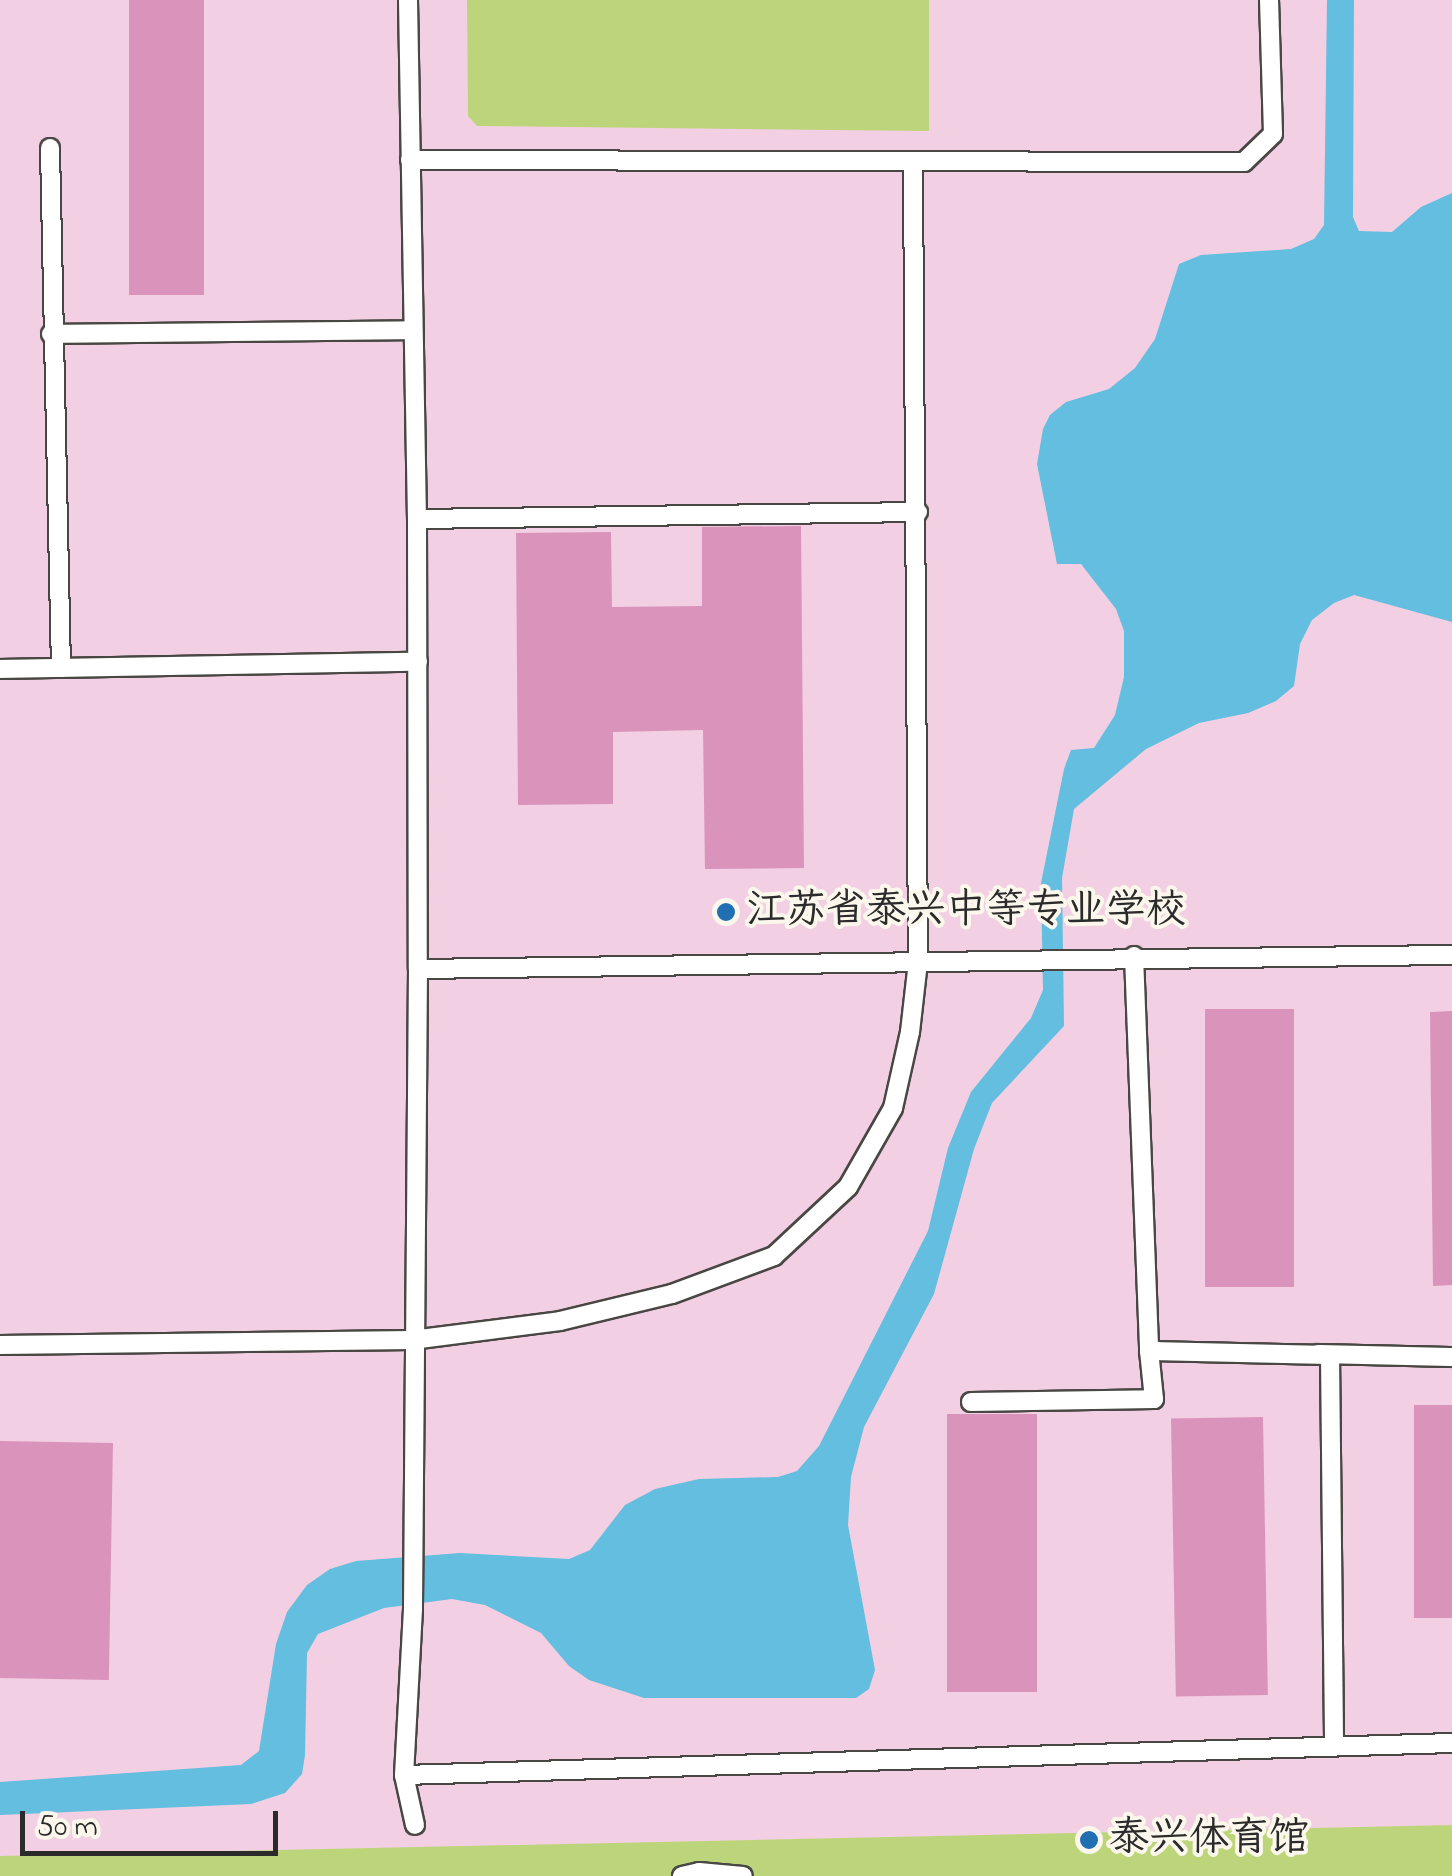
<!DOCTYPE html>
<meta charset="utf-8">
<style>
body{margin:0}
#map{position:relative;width:1452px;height:1876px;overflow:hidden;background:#f5e8d1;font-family:"Indie Flower","LXGW WenKai TC",sans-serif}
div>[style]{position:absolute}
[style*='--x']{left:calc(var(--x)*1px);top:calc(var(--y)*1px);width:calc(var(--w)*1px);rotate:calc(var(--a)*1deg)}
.built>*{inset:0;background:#f2cfe2;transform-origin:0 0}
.green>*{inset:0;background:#bdd57a}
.water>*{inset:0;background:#63bee0}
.building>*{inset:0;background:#da93bb;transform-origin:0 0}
.roads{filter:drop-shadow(2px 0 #494744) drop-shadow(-2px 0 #494744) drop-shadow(0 2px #494744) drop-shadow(0 -2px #494744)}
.service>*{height:18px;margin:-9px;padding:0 9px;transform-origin:9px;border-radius:9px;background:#fff}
.dots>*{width:28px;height:28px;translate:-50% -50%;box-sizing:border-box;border:5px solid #fbf7ec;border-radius:50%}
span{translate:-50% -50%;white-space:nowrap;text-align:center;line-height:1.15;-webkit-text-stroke:8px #fbf7ec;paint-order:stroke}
.poi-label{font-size:40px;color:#2b2b2b}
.left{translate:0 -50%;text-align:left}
.scale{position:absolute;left:20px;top:1811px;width:258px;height:45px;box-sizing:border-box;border:5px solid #2b2b2b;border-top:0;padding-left:12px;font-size:30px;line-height:35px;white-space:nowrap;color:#2b2b2b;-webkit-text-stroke:8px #fbf7ec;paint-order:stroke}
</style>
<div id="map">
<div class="built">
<i style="left:0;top:0;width:1452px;height:1856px"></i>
</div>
<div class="green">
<i style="clip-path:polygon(467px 0,929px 0,929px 131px,477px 126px,468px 116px)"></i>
<i style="clip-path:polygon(1452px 1825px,1452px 1876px,0 1876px,0 1856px)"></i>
</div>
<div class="water">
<i style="clip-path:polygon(1327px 0,1354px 0,1353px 217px,1359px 231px,1392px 232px,1421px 207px,1452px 193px,1452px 622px,1354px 595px,1334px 603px,1312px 620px,1300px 644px,1294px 686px,1276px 701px,1248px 713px,1199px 723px,1146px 749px,1074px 809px,1062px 878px,1064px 1026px,992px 1103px,974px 1149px,934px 1294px,864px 1427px,851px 1477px,848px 1525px,875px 1670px,869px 1689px,856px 1698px,644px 1698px,589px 1680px,569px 1666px,541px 1633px,485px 1605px,452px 1599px,384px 1608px,318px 1634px,307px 1653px,305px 1755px,302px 1774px,285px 1793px,251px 1804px,0 1815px,0 1782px,241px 1765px,259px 1751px,276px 1644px,287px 1612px,307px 1585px,330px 1569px,356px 1561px,460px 1553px,569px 1559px,590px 1550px,625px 1505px,655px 1489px,699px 1479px,778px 1477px,797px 1471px,819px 1446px,928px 1231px,948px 1148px,971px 1092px,1031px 1018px,1043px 990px,1041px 883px,1064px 769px,1071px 750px,1094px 748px,1115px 715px,1124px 677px,1124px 631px,1116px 609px,1081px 564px,1057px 564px,1037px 464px,1043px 429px,1050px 415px,1066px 402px,1109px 389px,1135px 368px,1155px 339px,1179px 264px,1201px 255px,1291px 249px,1314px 239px,1324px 225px)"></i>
</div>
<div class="building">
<i style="left:129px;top:0;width:75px;height:295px"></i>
<i style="clip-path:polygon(801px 526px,804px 868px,705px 869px,703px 730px,613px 732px,613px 804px,518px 805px,516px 533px,611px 532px,612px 607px,702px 606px,702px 527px)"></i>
<i style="left:1205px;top:1009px;width:89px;height:278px"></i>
<i style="clip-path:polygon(1452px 1011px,1452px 1285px,1433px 1286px,1430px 1012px)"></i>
<i style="left:1452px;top:1405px;width:213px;height:38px;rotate:90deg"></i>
<i style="left:1037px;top:1414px;width:278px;height:90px;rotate:90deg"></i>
<i style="left:1263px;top:1417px;width:278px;height:92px;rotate:89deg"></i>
<i style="left:0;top:1441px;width:113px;height:237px;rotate:1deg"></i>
</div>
<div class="roads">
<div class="service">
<i style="--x:408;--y:0;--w:519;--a:89.01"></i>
<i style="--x:417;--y:519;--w:450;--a:89.9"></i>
<i style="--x:418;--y:969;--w:640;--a:90.45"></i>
<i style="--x:413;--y:1609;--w:166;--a:93.1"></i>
<i style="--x:404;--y:1775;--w:51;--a:77.6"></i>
<i style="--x:50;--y:148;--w:520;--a:88.79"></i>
<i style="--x:410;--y:160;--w:834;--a:0.14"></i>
<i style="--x:1244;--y:162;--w:40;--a:-44"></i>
<i style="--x:1273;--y:134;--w:134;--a:-91.7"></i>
<i style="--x:51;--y:334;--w:361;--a:-0.6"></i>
<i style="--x:417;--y:519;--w:501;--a:-0.8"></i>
<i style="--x:0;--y:669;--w:418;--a:-1"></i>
<i style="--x:1134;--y:956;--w:395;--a:87.8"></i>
<i style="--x:1149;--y:1351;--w:181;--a:1.3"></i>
<i style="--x:1330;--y:1355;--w:389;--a:89.4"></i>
<i style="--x:418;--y:969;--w:1034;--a:-0.78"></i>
<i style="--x:0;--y:1345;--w:412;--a:-0.7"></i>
<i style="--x:412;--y:1340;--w:149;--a:-7.3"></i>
<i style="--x:560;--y:1321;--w:115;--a:-13.6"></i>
<i style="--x:672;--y:1294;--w:109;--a:-20.4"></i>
<i style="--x:774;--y:1256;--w:101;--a:-43"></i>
<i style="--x:848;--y:1187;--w:91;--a:-60.3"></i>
<i style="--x:893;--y:1108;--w:78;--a:-77.4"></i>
<i style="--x:910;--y:1032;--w:70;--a:-83.5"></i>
<i style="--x:918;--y:962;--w:801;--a:-90.36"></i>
<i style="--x:1318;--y:1354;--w:134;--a:1.3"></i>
<i style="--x:971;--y:1402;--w:183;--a:-0.9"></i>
<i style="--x:1154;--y:1399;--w:48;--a:-95.9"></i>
<i style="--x:1149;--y:1351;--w:8;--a:0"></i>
<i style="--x:404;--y:1775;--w:1048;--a:-1.75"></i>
<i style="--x:682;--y:1876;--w:17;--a:-13"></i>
<i style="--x:699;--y:1872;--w:44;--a:5.2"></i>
</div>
</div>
<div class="dots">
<i style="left:726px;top:912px;background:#1f6fb2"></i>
<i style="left:1089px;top:1840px;background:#1f6fb2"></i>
</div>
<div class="poi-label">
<span class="left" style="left:746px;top:912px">江苏省泰兴中等专业学校</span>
<span class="left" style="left:1109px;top:1840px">泰兴体育馆</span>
</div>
<div class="scale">50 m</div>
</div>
